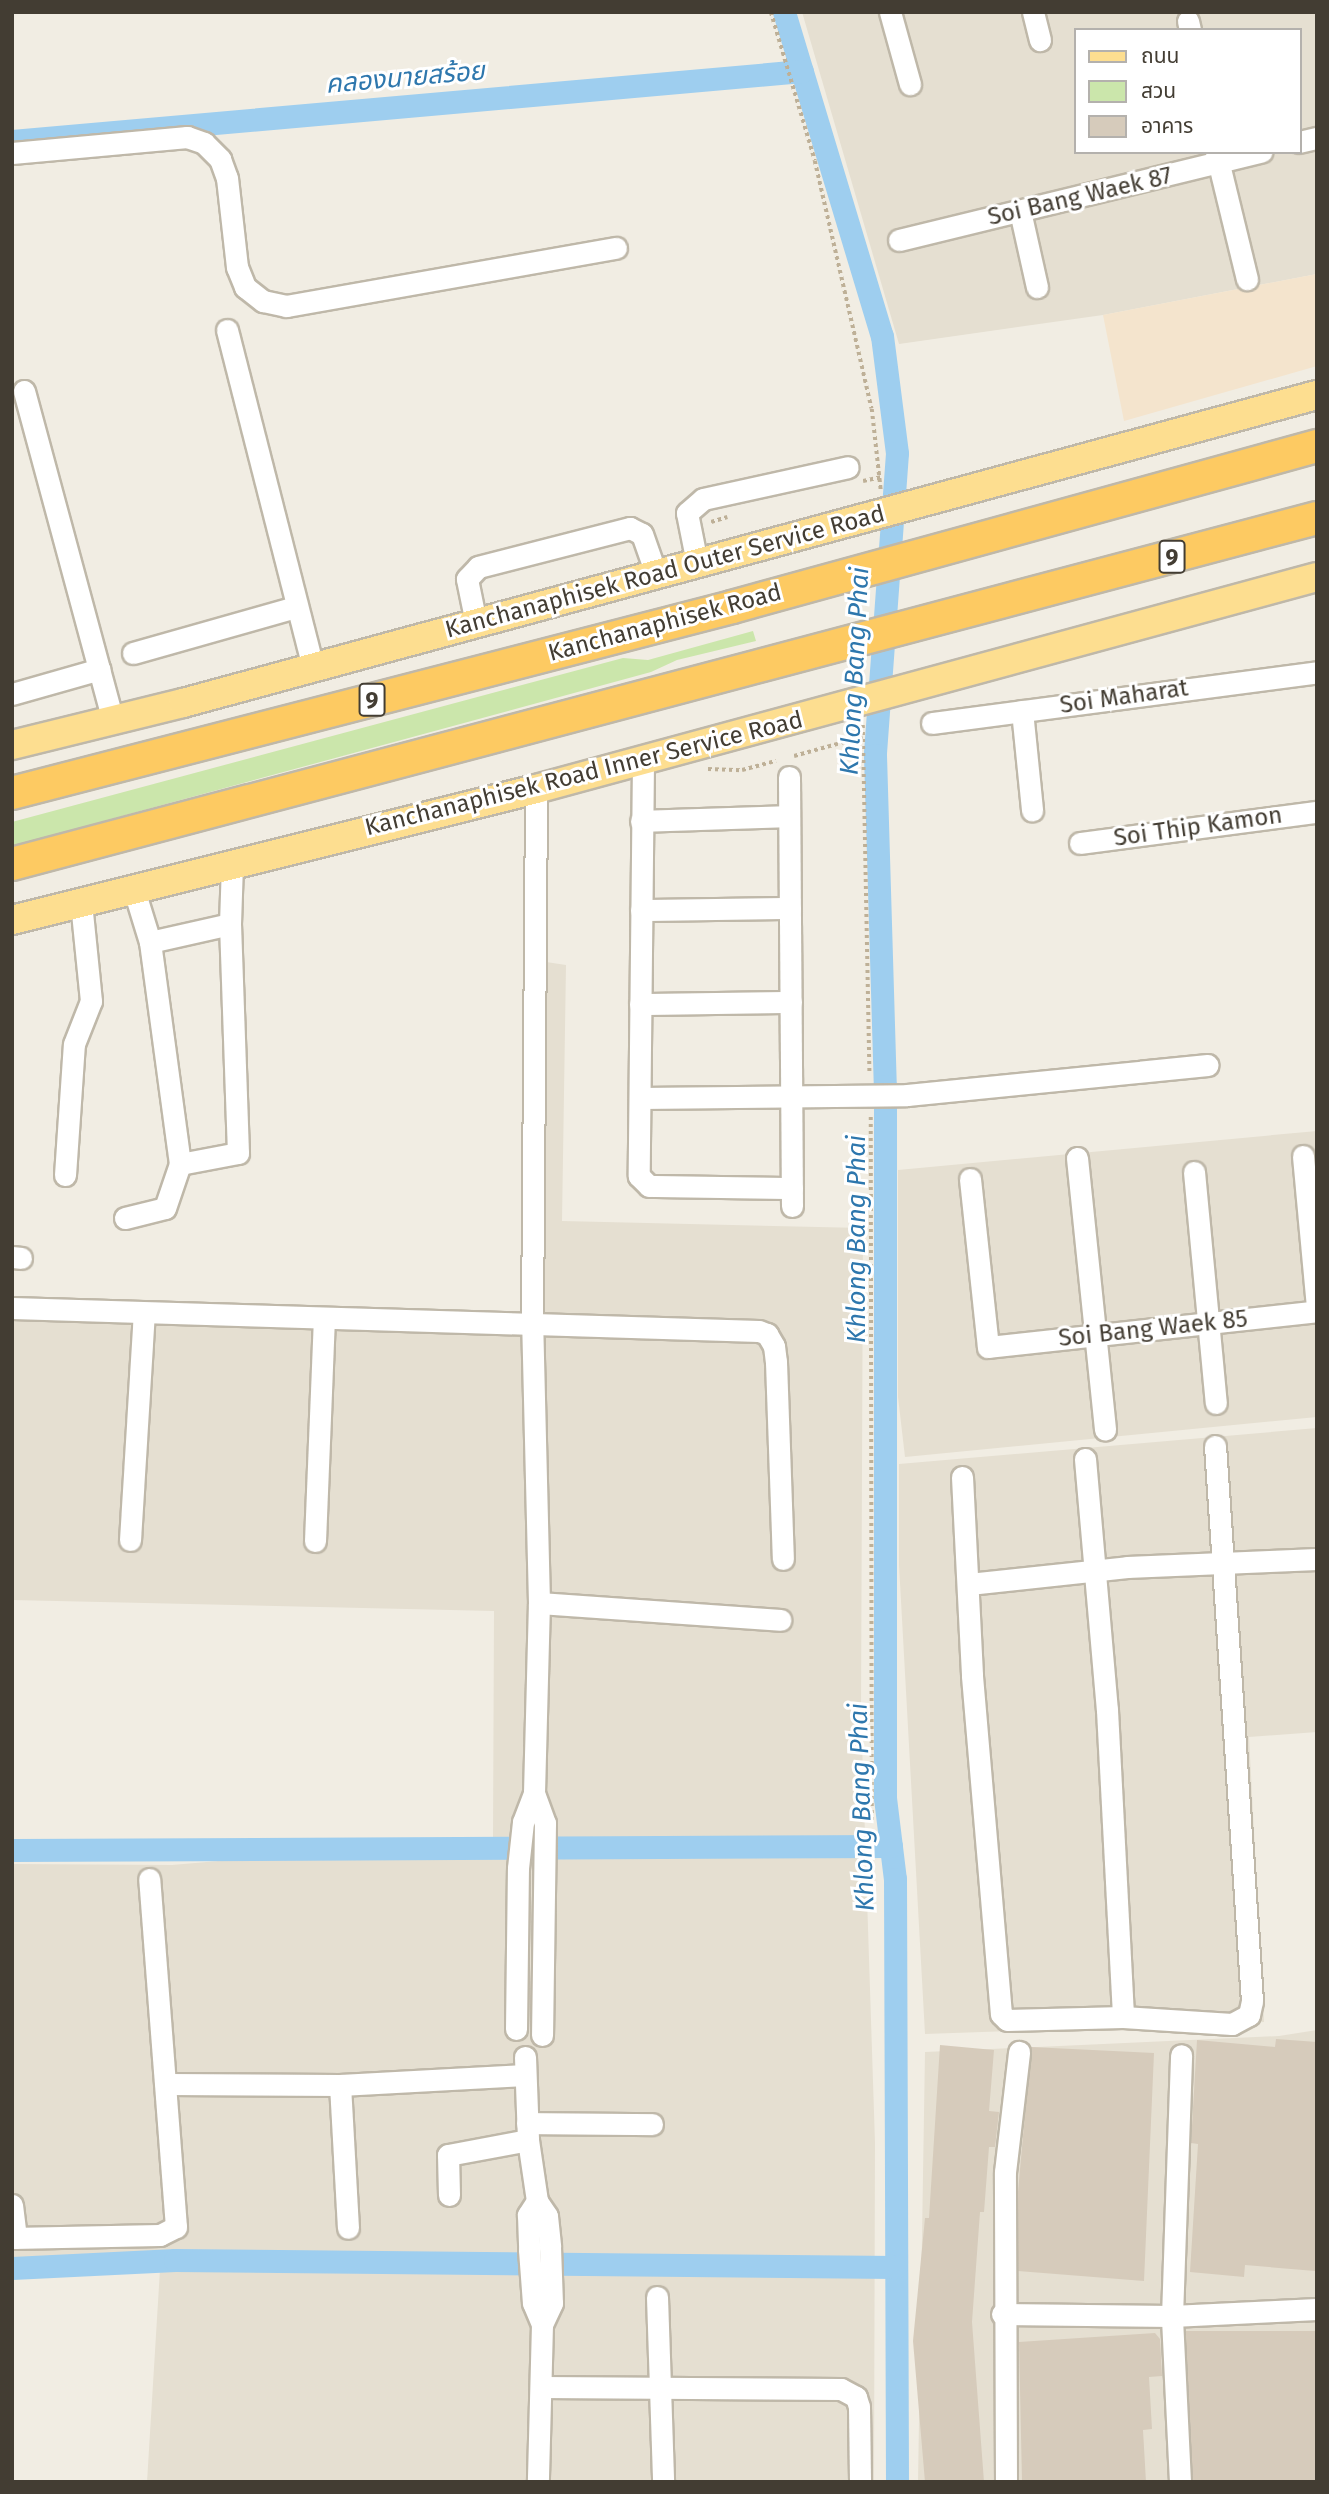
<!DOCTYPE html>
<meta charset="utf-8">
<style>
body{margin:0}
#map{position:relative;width:1329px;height:2494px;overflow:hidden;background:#f1ede3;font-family:"Fira Sans","Noto Sans Thai",sans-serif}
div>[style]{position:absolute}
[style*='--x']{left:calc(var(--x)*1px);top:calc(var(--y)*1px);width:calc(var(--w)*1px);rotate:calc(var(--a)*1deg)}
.residential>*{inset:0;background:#e5dfd1}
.commercial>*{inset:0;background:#f4e4cd}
.green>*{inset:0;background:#cbe6ab}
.canal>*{height:23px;margin:-11.5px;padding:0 11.5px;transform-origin:11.5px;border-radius:11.5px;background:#9eceef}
.building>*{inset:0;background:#d6cbbb;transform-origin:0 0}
.path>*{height:3.5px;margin-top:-1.75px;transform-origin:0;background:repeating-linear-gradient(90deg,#beb097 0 3.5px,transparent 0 7px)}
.roads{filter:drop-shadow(2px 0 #bfb8a9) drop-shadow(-2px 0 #bfb8a9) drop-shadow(0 2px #bfb8a9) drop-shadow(0 -2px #bfb8a9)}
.minor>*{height:21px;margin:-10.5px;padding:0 10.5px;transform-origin:10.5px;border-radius:10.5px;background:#fff}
.major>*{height:28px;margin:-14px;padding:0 14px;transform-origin:14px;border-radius:14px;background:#fdde90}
.highway>*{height:32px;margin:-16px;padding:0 16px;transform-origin:16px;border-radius:16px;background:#fdca62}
span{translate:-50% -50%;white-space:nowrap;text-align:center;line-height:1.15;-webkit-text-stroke:6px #fff;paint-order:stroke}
.shield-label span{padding:2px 5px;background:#fff;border:2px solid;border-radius:5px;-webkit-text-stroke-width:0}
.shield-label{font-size:23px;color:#433d33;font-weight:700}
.street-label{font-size:24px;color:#433d33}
.water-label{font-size:26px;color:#2e77ad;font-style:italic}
.frame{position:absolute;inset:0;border:14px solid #433d33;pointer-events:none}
.legend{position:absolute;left:1074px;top:28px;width:228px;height:126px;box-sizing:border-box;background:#fff;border:2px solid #b4b1ad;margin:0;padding:9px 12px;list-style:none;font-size:21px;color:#433d33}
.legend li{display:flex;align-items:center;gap:14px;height:35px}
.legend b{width:35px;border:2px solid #b4b1ad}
</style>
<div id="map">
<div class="residential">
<i style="clip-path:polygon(evenodd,802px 12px,1317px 12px,1317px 274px,1103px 315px,899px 344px,802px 12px,1075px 30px,1299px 30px,1299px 152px,1075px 152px,1075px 30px)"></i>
<i style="clip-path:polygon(533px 960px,566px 965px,562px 1221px,863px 1228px,861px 1712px,875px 2143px,874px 2482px,147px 2482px,161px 2253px,12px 2262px,12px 1864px,172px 1865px,493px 1837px,494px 1611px,12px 1600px,12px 1298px,535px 1320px)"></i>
<i style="clip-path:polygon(1317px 1131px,1317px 1417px,905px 1457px,898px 1397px,898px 1170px)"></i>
<i style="clip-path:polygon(1317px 1428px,1317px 1732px,1249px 1737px,1264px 2022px,925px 2034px,899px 1565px,899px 1464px)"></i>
<i style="clip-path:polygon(1317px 2030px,1317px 2482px,918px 2482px,925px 2052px,1279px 2036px)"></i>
</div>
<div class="commercial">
<i style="clip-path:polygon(1317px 274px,1317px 366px,1124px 421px,1103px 315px)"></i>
</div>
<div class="green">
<i style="clip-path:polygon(753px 631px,756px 641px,677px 660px,651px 672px,12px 846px,12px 822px,623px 658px,648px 660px)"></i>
</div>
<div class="canal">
<i style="--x:784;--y:12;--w:338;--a:73.2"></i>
<i style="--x:882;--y:336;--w:118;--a:82.7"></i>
<i style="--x:897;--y:453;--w:303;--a:94.2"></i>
<i style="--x:875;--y:755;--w:331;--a:88.3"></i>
<i style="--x:885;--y:1086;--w:712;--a:90"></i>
<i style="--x:885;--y:1798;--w:82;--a:83"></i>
<i style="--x:895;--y:1879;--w:603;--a:89.81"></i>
<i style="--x:12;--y:141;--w:793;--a:-5.06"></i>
<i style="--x:12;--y:1850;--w:879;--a:-0.26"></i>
<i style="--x:12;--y:2268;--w:163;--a:-2.8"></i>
<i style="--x:175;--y:2260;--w:721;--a:0.56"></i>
</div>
<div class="building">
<i style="clip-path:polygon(1276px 2039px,1317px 2042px,1315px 2271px,1245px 2265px,1244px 2277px,1190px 2272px,1198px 2144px,1191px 2143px,1197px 2040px,1275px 2047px)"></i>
<i style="clip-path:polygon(940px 2045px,994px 2050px,989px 2111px,999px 2112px,995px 2147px,989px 2147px,984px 2212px,980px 2212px,972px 2322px,984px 2482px,925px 2482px,913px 2341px,925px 2218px,929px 2218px)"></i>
<i style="clip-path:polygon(1031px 2047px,1154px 2053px,1144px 2281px,1018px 2271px,1018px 2192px)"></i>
<i style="left:1317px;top:2331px;width:151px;height:131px;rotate:90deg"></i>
<i style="clip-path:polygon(1155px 2333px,1160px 2339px,1162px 2376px,1149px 2377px,1152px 2429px,1143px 2430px,1146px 2482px,1022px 2482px,1019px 2342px)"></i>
</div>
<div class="path">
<i style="--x:771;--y:12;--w:155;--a:73.5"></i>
<i style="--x:815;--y:161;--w:254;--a:77.1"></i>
<i style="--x:872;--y:409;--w:81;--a:83.7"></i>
<i style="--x:863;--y:481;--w:19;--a:-12"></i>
<i style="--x:711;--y:522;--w:17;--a:-17"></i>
<i style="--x:863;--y:725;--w:349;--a:88.9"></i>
<i style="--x:794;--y:756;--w:71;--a:-15.6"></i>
<i style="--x:708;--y:769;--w:34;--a:2"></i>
<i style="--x:742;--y:770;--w:35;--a:-15"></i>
<i style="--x:871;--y:1117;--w:706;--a:89.92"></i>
</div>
<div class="roads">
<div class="minor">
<i style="--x:890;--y:12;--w:75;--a:74.5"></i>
<i style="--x:1033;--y:12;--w:29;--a:76"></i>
<i style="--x:1188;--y:21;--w:9;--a:77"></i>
<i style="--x:1299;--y:142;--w:18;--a:-13"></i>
<i style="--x:1216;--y:152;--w:131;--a:76.3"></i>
<i style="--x:12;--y:153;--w:176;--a:-5.2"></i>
<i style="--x:187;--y:137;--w:18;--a:19"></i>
<i style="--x:204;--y:143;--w:23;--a:45"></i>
<i style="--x:220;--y:159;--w:20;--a:70"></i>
<i style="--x:227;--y:178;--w:90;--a:83.6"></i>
<i style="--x:237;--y:267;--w:22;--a:68"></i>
<i style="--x:245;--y:287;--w:23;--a:38"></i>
<i style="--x:263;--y:301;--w:24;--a:12"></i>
<i style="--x:286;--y:306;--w:335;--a:-10"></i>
<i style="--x:1020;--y:211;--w:78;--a:77.4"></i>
<i style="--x:899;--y:240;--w:373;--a:-13.7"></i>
<i style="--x:227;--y:330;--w:348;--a:75.7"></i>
<i style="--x:24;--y:391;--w:342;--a:74.9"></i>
<i style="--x:697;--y:563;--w:51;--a:-101.3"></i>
<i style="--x:687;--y:513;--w:21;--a:-41"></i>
<i style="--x:703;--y:499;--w:148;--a:-12.4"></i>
<i style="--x:476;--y:623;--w:45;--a:-101.6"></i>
<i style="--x:467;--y:579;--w:16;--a:-47"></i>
<i style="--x:478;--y:567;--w:157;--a:-14.4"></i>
<i style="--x:630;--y:528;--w:13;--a:27"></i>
<i style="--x:642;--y:534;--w:42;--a:70.7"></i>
<i style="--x:133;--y:653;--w:169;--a:-15.8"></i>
<i style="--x:12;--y:694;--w:91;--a:-15.9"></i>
<i style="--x:1022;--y:711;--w:100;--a:84.2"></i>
<i style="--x:932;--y:723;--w:388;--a:-7.5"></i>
<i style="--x:643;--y:761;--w:415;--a:90.6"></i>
<i style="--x:639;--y:1176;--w:14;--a:45"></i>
<i style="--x:649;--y:1186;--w:143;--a:0.8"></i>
<i style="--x:789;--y:777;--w:429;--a:89.6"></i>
<i style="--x:641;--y:821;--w:148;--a:-1.9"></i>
<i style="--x:1080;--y:843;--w:239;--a:-7.5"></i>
<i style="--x:134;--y:890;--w:54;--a:72.9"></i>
<i style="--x:150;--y:942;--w:82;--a:-12.7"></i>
<i style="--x:230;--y:924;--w:60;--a:-88.1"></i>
<i style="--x:641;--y:910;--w:149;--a:-0.8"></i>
<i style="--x:150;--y:942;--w:224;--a:82.3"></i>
<i style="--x:180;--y:1164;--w:59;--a:-10.7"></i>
<i style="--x:238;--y:1153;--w:229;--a:-92"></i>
<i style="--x:640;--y:1004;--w:151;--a:-0.8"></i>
<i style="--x:640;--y:1098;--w:267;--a:-0.6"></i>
<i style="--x:907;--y:1095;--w:302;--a:-5.7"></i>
<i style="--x:1303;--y:1156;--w:152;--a:84.7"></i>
<i style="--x:1077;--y:1158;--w:273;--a:84.1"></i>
<i style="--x:1194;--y:1172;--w:232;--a:84.6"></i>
<i style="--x:65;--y:1175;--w:131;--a:-86.1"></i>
<i style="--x:74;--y:1044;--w:46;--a:-68.4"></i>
<i style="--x:91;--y:1001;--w:100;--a:-95.8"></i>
<i style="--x:970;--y:1179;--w:169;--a:83.9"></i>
<i style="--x:988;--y:1347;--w:331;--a:-6.2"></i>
<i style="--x:125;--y:1218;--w:41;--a:-14"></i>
<i style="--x:165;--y:1208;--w:46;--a:-71.2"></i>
<i style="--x:12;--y:1257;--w:9;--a:6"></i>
<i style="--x:12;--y:1308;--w:747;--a:1.76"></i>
<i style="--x:759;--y:1331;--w:9;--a:21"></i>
<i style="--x:767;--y:1334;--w:14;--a:60"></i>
<i style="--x:774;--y:1346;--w:16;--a:83"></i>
<i style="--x:776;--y:1362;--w:197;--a:88"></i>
<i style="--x:1085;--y:1459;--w:252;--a:85"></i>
<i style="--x:1107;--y:1710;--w:307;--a:87"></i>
<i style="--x:962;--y:1477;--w:199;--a:87.1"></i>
<i style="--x:972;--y:1676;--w:339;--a:85.1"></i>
<i style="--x:1001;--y:2014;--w:8;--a:45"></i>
<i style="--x:1007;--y:2020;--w:116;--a:-1.5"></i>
<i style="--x:1123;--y:2017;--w:109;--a:3.7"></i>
<i style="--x:1232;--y:2024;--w:19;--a:-28"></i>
<i style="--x:1249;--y:2015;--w:14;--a:-78"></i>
<i style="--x:1252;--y:2001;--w:556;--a:-93.81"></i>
<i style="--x:130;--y:1540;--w:227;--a:-86.5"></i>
<i style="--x:315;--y:1541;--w:221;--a:-87.7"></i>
<i style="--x:969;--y:1584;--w:159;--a:-6.1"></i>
<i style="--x:1127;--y:1567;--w:190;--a:-2.4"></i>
<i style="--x:539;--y:1603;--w:242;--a:4"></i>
<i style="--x:534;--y:1793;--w:32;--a:70"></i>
<i style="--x:545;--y:1823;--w:212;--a:90.8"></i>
<i style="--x:516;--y:2029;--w:161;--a:-89.3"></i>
<i style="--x:518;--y:1868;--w:46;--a:-83.8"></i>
<i style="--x:523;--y:1822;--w:31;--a:-69"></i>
<i style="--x:534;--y:1793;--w:190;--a:-88.5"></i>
<i style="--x:539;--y:1603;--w:277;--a:-91.4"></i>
<i style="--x:532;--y:1326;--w:537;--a:-89.57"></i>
<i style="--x:525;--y:2057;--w:83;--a:87.9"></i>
<i style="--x:528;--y:2140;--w:62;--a:81.6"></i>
<i style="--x:537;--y:2201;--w:18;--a:56"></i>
<i style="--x:547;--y:2216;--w:31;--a:84"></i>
<i style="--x:550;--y:2247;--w:56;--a:88"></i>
<i style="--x:552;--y:2303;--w:23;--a:115"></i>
<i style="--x:542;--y:2324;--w:158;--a:91.5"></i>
<i style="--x:167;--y:2084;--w:173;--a:0.3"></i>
<i style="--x:340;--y:2085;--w:185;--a:-3.1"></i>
<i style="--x:340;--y:2085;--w:143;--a:86.8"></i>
<i style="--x:527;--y:2123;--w:125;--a:0.5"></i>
<i style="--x:449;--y:2195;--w:40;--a:-91.4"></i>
<i style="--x:448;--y:2155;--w:81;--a:-10.6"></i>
<i style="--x:537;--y:2201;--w:17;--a:123"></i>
<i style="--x:528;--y:2215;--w:35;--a:88"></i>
<i style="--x:529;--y:2250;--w:53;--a:85.7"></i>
<i style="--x:533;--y:2303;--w:23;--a:67"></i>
<i style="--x:12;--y:2205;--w:33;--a:83"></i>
<i style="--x:12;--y:2238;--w:148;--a:-1.2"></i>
<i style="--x:160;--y:2235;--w:18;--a:-27"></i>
<i style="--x:176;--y:2227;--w:349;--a:-94.4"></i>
<i style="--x:657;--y:2297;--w:185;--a:88.1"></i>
<i style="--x:1002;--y:2314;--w:170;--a:0.7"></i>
<i style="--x:1172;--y:2316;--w:145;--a:-2.8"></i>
<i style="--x:541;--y:2387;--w:300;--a:0.4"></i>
<i style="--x:841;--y:2389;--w:17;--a:28"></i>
<i style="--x:856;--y:2397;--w:10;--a:73"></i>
<i style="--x:859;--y:2407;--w:75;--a:89.2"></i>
<i style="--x:1006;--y:2482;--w:310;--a:-90.2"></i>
<i style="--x:1005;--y:2172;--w:121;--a:-83.3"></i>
<i style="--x:1180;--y:2482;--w:166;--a:-92.8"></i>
<i style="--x:1172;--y:2316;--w:261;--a:-88"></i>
</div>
<div class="major">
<i style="--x:12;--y:745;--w:176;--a:-13.8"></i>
<i style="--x:183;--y:703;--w:1175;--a:-15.2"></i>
<i style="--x:12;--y:920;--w:540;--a:-14.04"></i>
<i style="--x:536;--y:789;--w:809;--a:-15.19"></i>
</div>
<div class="highway">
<i style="--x:12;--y:793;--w:744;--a:-14.48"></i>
<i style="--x:732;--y:607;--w:607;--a:-15.39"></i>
<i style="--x:12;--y:864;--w:1350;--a:-14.85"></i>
</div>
</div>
<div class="shield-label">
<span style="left:1172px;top:557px">9</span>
<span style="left:372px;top:700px">9</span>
</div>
<div class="street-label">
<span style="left:1080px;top:197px;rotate:-13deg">Soi Bang Waek 87</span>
<span style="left:665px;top:572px;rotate:-15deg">Kanchanaphisek Road Outer Service Road</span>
<span style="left:665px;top:623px;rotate:-15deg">Kanchanaphisek Road</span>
<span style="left:1124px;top:697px;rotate:-8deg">Soi Maharat</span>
<span style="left:584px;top:774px;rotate:-14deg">Kanchanaphisek Road Inner Service Road</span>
<span style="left:1198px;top:827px;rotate:-8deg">Soi Thip Kamon</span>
<span style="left:1153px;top:1329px;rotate:-6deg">Soi Bang Waek 85</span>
</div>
<div class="water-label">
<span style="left:405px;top:78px;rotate:-5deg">คลองนายสร้อย</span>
<span style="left:855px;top:671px;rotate:-87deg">Khlong Bang Phai</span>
<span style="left:857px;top:1239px;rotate:-90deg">Khlong Bang Phai</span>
<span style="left:862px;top:1807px;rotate:-92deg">Khlong Bang Phai</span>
</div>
<div class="frame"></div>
<ul class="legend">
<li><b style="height:9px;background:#fdde90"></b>ถนน</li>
<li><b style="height:19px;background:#cbe6ab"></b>สวน</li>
<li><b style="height:19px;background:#d6cbbb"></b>อาคาร</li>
</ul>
</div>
